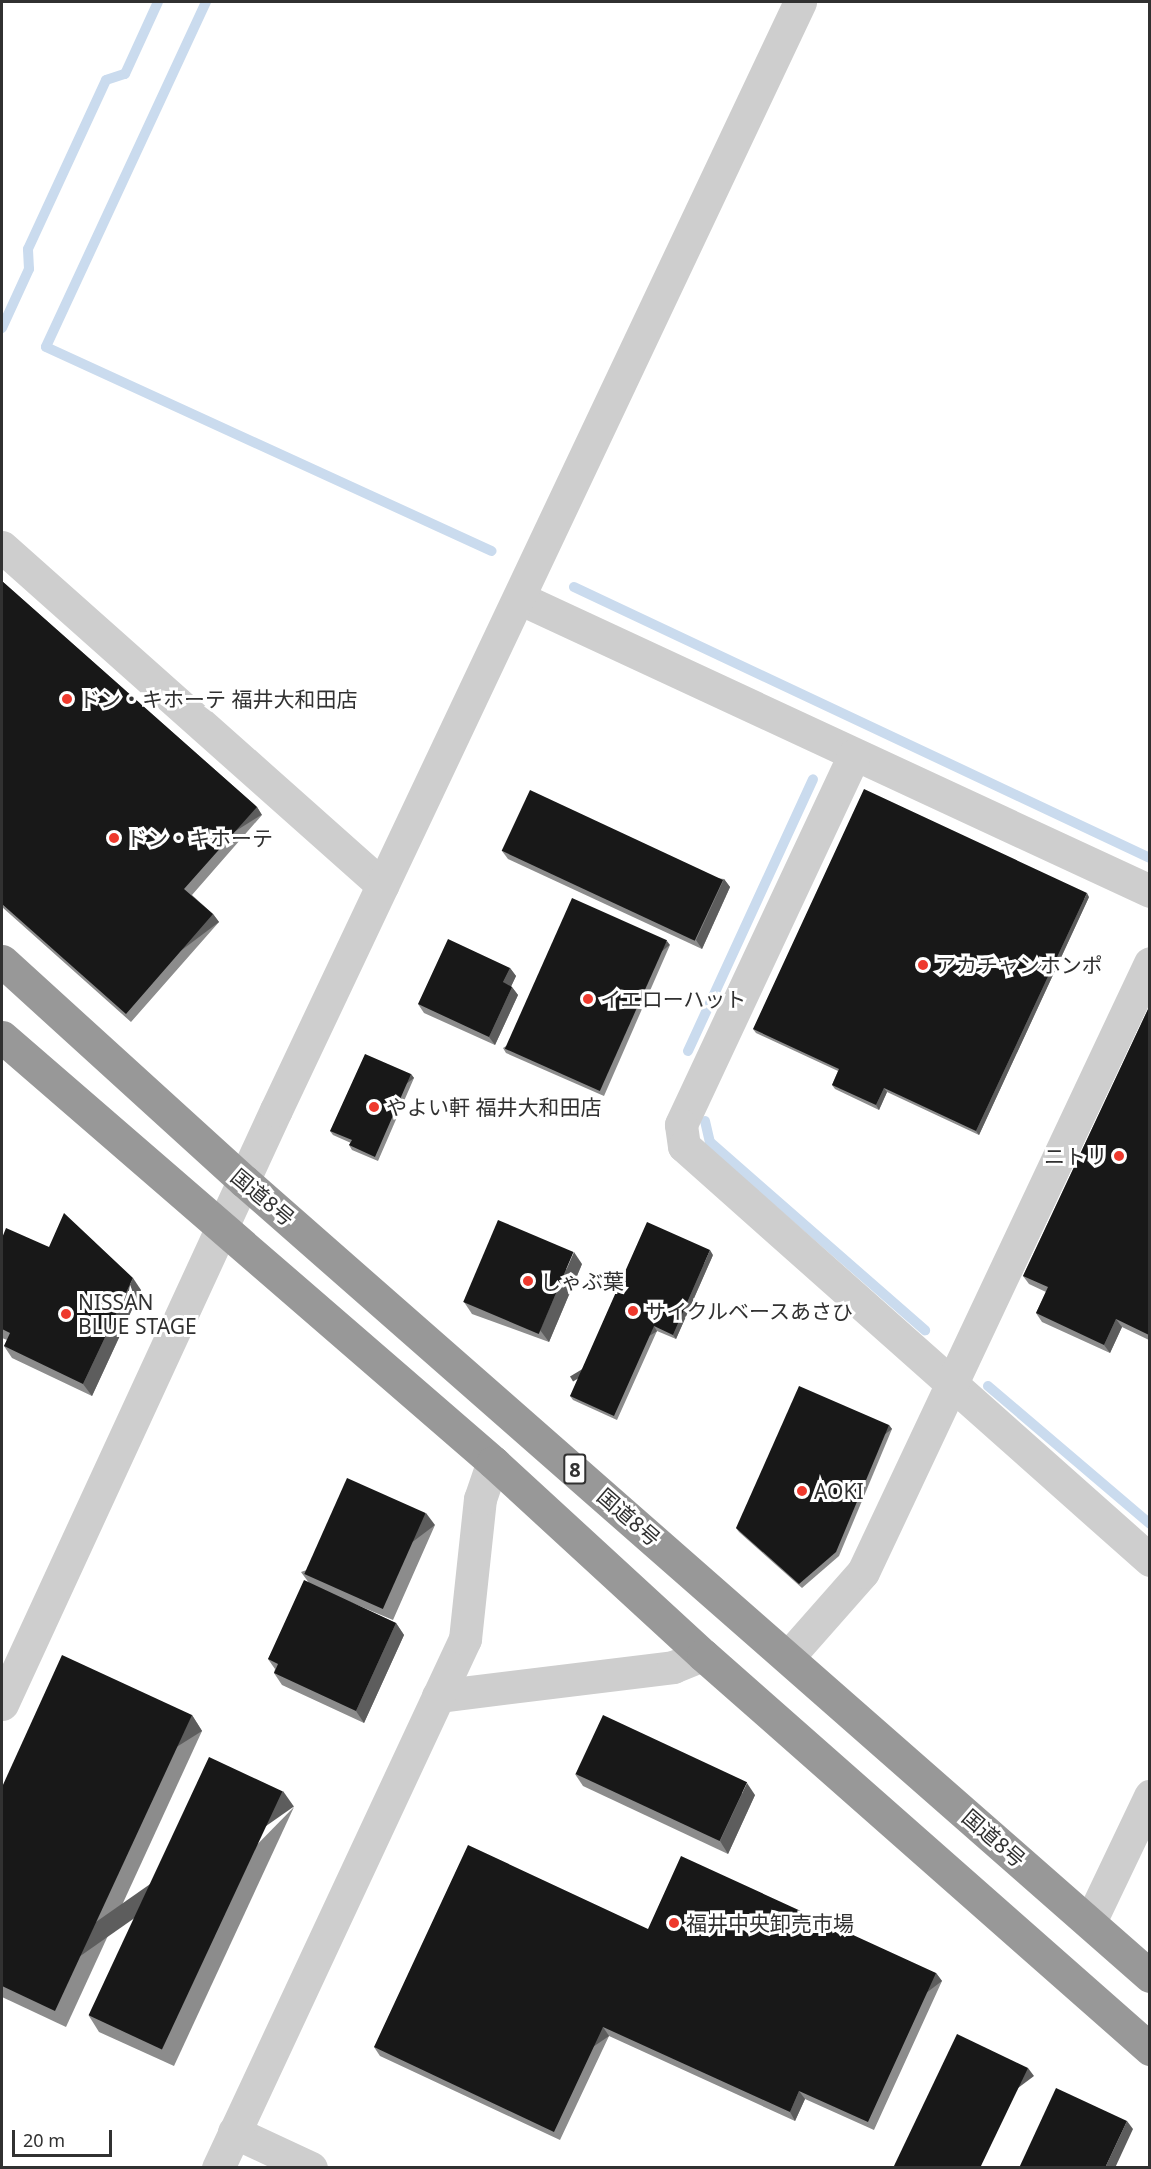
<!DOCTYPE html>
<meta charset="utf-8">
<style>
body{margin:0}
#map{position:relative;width:1151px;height:2169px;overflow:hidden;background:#fff;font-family:"Noto Sans","Noto Sans JP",sans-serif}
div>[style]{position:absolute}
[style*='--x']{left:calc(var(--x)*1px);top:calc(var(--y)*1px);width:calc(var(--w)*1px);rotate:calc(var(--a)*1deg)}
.stream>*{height:10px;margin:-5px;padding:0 5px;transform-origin:5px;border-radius:5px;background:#cadbee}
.minor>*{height:33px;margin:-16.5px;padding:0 16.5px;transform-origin:16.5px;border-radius:16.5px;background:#cecece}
.highway>*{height:33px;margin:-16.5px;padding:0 16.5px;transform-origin:16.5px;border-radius:16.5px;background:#989898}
.wall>*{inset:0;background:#8c8c8c}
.shaded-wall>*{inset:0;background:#5d5d5d;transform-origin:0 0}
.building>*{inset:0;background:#181818;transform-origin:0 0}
.dots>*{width:16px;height:16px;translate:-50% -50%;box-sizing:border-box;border:3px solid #fff;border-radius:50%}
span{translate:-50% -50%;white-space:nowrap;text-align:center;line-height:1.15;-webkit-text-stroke:6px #fff;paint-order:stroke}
.shield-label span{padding:2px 4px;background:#fff;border:2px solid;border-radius:4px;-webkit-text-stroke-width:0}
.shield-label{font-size:20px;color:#313131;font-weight:700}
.poi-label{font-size:21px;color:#313131}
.left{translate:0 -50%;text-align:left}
.right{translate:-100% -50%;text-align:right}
.street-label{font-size:21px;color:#313131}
.frame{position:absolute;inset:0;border:3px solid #313131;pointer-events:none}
.scale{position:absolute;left:12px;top:2130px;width:100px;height:27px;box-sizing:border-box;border:3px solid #313131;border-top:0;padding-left:8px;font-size:18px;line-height:21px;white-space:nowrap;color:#313131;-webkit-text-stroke:4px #fff;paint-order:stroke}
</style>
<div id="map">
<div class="stream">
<i style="--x:206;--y:2;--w:380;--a:114.9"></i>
<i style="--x:46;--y:347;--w:490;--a:24.6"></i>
<i style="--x:2;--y:328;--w:65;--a:-65.4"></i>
<i style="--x:29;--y:269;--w:20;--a:-93"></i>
<i style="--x:28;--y:249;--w:186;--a:-65.2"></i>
<i style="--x:106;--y:80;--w:20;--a:-18"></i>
<i style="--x:125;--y:74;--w:79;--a:-65.4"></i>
<i style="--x:574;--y:587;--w:637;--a:25.2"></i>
<i style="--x:688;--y:1051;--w:299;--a:-65.3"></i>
<i style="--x:705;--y:1121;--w:22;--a:77"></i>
<i style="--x:710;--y:1142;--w:286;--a:41.2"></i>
<i style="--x:988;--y:1386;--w:213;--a:40.4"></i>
</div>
<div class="minor">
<i style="--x:2;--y:547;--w:509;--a:41.65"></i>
<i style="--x:519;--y:598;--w:696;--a:24.91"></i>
<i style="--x:854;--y:755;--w:408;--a:115.1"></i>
<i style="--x:681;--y:1125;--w:21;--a:82"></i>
<i style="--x:684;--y:1146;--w:623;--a:41.62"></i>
<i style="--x:788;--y:1657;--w:113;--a:-48.6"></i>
<i style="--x:863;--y:1572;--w:673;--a:-64.77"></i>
<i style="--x:438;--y:1696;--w:237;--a:-7"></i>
<i style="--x:673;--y:1667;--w:32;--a:-22"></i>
<i style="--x:2;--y:1704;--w:654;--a:-65.24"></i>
<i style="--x:276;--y:1110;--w:1226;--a:-64.69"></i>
<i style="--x:1090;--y:1922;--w:140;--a:-64.5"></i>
<i style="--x:234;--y:2132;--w:85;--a:25.1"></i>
<i style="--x:218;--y:2168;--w:584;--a:-64.97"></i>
<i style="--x:465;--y:1639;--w:141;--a:-83.9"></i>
<i style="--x:480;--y:1499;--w:39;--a:-71"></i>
</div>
<div class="highway">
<i style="--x:2;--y:961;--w:327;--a:42.3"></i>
<i style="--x:244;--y:1181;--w:1205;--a:41.27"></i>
<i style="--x:2;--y:1037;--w:649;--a:40.88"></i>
<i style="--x:493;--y:1462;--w:285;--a:42.6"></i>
<i style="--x:703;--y:1655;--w:596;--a:41.39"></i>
</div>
<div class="wall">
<i style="clip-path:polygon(2px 581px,257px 807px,262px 815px,192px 895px,213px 914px,219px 922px,131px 1022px,2px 907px)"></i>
<i style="clip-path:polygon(502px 851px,724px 879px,730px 887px,702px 949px,508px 859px)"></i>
<i style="clip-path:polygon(1089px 897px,979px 1135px,887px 1092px,879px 1110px,835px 1089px,832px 1085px,838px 1071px,756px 1033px,753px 1029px)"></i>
<i style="clip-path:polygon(670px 945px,604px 1096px,506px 1053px,503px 1048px)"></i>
<i style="clip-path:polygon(510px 968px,516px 976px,511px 986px,518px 995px,495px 1045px,424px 1013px,418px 1004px)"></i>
<i style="clip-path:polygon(1149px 1007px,1149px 1340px,1122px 1327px,1110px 1353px,1042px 1322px,1036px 1313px,1046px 1292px,1029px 1284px,1023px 1276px)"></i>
<i style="clip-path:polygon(411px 1074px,414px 1078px,378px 1161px,352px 1150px,349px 1145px,351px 1143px,333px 1135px,330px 1131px)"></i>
<i style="clip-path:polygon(2px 1238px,49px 1247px,141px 1290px,92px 1396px,12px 1358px,4px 1346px,7px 1340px,2px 1338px)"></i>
<i style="clip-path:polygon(713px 1255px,676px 1339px,657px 1331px,617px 1420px,573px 1400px,570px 1396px)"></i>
<i style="clip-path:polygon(582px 1264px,549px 1342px,472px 1314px,464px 1302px)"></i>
<i style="clip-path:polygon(889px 1425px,892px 1429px,839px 1556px,802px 1588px,739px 1532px,736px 1528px)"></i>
<i style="clip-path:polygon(435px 1525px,393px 1620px,345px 1600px,396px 1623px,404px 1635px,364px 1723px,282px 1685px,274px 1673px,275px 1669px,268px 1659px,309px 1583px,301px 1572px)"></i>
<i style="clip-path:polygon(192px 1715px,202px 1731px,66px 2027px,2px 1997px,2px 1787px)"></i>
<i style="clip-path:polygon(575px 1774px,755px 1795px,728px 1854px,583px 1786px)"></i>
<i style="clip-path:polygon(294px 1807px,174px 2066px,99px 2032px,89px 2016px)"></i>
<i style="clip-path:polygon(648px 1929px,936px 1973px,942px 1981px,874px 2130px,805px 2099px,795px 2121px,609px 2036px,560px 2140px,380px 2056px,374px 2047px)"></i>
</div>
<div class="shaded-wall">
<i style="left:257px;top:807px;width:9px;height:110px;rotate:58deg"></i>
<i style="clip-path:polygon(724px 879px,730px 887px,702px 949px,696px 940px)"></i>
<i style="clip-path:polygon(1087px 893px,1089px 897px,979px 1135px,976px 1131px)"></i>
<i style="left:213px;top:914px;width:10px;height:133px;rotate:53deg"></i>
<i style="left:667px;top:941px;width:5px;height:165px;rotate:53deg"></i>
<i style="clip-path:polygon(510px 968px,516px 976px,509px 991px,503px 982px)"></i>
<i style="clip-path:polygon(512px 987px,518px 995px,495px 1045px,489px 1037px)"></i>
<i style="left:411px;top:1074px;width:5px;height:90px;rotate:53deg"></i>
<i style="clip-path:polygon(884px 1088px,887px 1092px,879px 1110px,876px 1105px)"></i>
<i style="clip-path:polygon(710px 1250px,713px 1255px,676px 1339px,673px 1335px)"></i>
<i style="clip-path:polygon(574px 1252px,582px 1264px,549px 1342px,540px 1330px)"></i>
<i style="clip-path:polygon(133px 1278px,141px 1290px,92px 1396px,83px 1384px)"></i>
<i style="clip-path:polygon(1116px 1319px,1122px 1327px,1110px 1353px,1104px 1345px)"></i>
<i style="left:654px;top:1326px;width:6px;height:98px;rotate:59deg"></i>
<i style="left:889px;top:1425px;width:5px;height:138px;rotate:53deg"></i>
<i style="left:426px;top:1513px;width:15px;height:104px;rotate:53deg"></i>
<i style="clip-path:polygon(396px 1623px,404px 1635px,364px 1723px,356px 1711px)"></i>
<i style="left:192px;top:1715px;width:19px;height:326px;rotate:58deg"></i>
<i style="clip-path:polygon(747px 1783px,755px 1795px,728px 1854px,720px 1841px)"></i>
<i style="left:283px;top:1791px;width:19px;height:286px;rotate:55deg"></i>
<i style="left:936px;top:1973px;width:10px;height:164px;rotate:53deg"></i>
<i style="left:603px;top:2027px;width:11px;height:116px;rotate:56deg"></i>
<i style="left:1028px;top:2068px;width:10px;height:111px;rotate:53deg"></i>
<i style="clip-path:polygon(799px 2091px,805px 2099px,795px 2121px,790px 2112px)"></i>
<i style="clip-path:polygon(1127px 2121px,1133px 2129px,1115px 2168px,1105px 2168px)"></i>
</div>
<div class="building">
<i style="clip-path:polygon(2px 581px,257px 807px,184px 889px,213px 914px,126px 1014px,2px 904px)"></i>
<i style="clip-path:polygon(864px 789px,1087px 893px,976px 1131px,884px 1088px,876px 1105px,832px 1085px,839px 1069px,753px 1029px)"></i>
<i style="left:530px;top:790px;width:213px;height:67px;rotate:25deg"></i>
<i style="left:572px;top:898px;width:104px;height:165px;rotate:24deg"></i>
<i style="clip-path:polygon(448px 939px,510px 968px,503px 982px,512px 987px,489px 1037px,418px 1004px)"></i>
<i style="clip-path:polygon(1149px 1007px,1149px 1335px,1116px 1319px,1104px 1345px,1036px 1313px,1048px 1287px,1023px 1276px)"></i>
<i style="clip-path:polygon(365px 1054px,411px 1074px,375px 1157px,349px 1145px,352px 1140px,330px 1131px)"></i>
<i style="clip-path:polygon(64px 1213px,133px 1278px,83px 1384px,4px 1346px,10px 1333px,2px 1329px,2px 1238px,6px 1228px,49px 1247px)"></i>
<i style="left:498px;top:1220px;width:82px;height:89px;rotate:23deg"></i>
<i style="clip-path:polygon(647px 1222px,710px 1250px,673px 1335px,654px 1326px,614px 1416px,570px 1396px)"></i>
<i style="clip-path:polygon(799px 1386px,889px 1425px,836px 1552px,799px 1584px,736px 1528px)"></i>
<i style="left:347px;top:1478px;width:86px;height:105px;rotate:24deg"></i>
<i style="clip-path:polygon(304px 1580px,396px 1623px,356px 1711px,274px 1673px,278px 1664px,268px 1659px)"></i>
<i style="clip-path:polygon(62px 1655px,192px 1715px,55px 2011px,2px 1986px,2px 1787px)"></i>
<i style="left:603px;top:1715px;width:159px;height:65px;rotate:25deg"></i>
<i style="left:209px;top:1757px;width:81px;height:285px;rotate:25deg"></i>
<i style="clip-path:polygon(468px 1845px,648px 1929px,681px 1856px,936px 1973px,868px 2122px,799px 2091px,790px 2112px,603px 2027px,554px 2132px,374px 2047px)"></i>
<i style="clip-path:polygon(957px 2034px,1028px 2068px,980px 2168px,893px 2168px)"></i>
<i style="clip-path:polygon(1056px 2088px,1127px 2121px,1105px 2168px,1019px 2168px)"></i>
</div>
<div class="dots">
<i style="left:67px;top:699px;background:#ee392d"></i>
<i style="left:114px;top:838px;background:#ee392d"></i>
<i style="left:923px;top:965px;background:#ee392d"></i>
<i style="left:588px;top:999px;background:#ee392d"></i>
<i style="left:374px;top:1107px;background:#ee392d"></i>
<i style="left:1119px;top:1156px;background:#ee392d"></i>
<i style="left:528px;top:1281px;background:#ee392d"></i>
<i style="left:633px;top:1311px;background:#ee392d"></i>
<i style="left:66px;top:1314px;background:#ee392d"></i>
<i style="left:802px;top:1491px;background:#ee392d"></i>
<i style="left:674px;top:1923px;background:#ee392d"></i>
</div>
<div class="shield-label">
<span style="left:575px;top:1469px">8</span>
</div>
<div class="poi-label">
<span class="left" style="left:79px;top:699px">ドン・キホーテ 福井大和田店</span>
<span class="left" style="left:126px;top:838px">ドン・キホーテ</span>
<span class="left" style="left:935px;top:965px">アカチャンホンポ</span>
<span class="left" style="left:600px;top:999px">イエローハット</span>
<span class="left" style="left:386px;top:1107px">やよい軒 福井大和田店</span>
<span class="right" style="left:1107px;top:1156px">ニトリ</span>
<span class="left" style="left:540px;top:1281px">しゃぶ葉</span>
<span class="left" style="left:78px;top:1314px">NISSAN<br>BLUE STAGE</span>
<span class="left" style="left:645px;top:1311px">サイクルベースあさひ</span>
<span class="left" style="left:814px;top:1491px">AOKI</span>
<span class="left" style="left:686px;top:1923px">福井中央卸売市場</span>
</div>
<div class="street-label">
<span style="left:263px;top:1197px;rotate:40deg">国道8号</span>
<span style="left:629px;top:1517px;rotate:41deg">国道8号</span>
<span style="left:994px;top:1838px;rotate:41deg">国道8号</span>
</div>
<div class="frame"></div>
<div class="scale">20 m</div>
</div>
